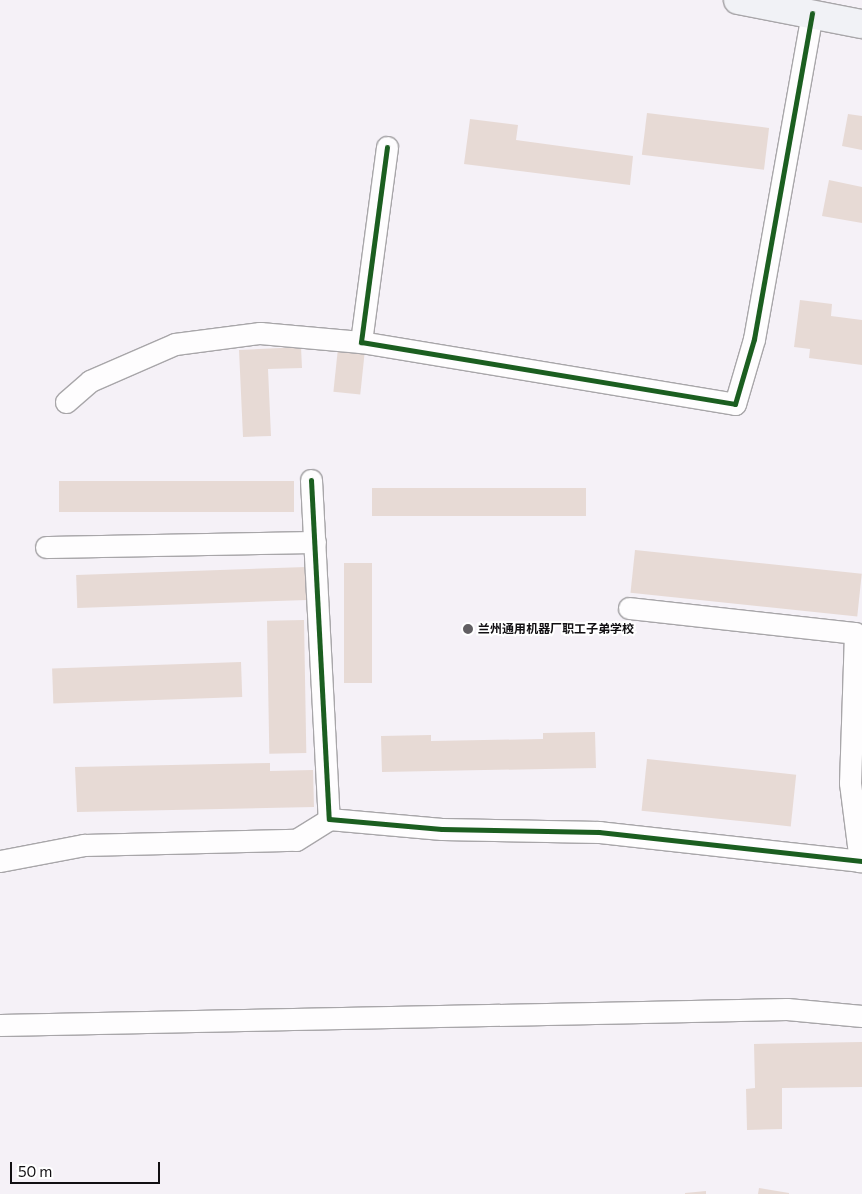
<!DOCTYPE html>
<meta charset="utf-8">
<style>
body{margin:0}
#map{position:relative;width:862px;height:1194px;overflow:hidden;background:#f5f1f7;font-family:Commissioner,"Noto Sans SC",sans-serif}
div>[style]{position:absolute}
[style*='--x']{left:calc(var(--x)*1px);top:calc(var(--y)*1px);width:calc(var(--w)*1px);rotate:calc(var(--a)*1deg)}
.building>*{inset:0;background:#e7dad5;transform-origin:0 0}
.roads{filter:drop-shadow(1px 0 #a8a6a9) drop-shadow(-1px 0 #a8a6a9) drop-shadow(0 1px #a8a6a9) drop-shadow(0 -1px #a8a6a9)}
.minor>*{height:21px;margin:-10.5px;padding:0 10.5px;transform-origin:10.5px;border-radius:10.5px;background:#fefdfe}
.primary>*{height:28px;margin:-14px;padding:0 14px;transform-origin:14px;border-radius:14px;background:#f1f2f6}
.cycleway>*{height:5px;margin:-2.5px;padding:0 2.5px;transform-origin:2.5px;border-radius:2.5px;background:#1b5e20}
.dots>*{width:14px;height:14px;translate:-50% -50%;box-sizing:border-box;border:2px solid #fff;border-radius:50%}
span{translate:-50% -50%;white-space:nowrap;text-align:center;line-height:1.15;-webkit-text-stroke:4px #fff;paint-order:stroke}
.poi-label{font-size:12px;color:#110f12;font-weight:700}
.left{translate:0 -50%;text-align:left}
.scale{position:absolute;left:10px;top:1162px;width:150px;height:22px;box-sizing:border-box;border:2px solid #110f12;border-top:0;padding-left:6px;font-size:15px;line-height:18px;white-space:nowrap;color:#110f12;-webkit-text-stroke:4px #fff;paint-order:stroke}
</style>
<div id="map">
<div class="building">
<i style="left:647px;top:113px;width:123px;height:42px;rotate:7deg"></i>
<i style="clip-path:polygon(848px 114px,862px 116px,862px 150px,842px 146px)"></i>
<i style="clip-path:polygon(470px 119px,518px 125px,516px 140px,633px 156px,630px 185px,464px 164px)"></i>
<i style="clip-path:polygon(829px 180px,862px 187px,862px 223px,822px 216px)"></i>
<i style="clip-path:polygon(800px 300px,832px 304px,831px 316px,862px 320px,862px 365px,809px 358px,810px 349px,794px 347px)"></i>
<i style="clip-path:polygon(301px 347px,302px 368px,268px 369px,271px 436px,243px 437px,239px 350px)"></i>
<i style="left:338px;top:348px;width:27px;height:44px;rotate:6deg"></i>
<i style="left:294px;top:481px;width:31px;height:235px;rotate:90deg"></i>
<i style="left:586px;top:488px;width:28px;height:214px;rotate:90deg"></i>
<i style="left:635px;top:550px;width:228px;height:43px;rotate:6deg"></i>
<i style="left:344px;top:563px;width:28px;height:120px"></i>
<i style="left:306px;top:567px;width:33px;height:230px;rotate:88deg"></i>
<i style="left:304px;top:620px;width:133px;height:37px;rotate:89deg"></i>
<i style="left:241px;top:662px;width:35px;height:189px;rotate:88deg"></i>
<i style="clip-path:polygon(595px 732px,596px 768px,382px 772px,381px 736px,431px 735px,431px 741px,543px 739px,543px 733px)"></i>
<i style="left:647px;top:759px;width:150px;height:52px;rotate:6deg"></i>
<i style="clip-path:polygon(270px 763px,270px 771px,313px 770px,314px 807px,77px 812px,75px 767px)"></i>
<i style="clip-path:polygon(862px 1042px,862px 1087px,782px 1088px,782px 1129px,747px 1130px,746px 1089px,755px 1088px,754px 1044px)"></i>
<i style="clip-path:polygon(759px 1188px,789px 1193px,789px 1194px,758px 1194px)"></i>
<i style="clip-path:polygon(706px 1191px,706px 1194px,685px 1194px,685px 1193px)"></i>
</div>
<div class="roads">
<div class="minor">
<i style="--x:387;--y:147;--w:197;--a:97.6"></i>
<i style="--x:361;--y:342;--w:379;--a:9.4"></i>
<i style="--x:735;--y:404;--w:68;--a:-73.7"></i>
<i style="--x:754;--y:339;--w:331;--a:-79.9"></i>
<i style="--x:66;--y:402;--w:32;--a:-41"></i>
<i style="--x:90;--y:381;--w:93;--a:-23.5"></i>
<i style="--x:175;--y:344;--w:86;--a:-7.4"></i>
<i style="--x:260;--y:333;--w:101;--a:5.1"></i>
<i style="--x:311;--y:480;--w:339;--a:87"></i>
<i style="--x:329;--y:819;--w:113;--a:5.1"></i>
<i style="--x:442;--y:829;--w:157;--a:1.1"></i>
<i style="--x:599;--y:832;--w:265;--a:6.3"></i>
<i style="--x:46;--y:547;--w:269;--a:-1.1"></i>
<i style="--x:629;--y:608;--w:227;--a:6.3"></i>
<i style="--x:855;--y:633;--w:150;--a:91.9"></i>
<i style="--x:850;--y:783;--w:79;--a:82.7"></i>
<i style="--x:0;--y:861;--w:86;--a:-10.8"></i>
<i style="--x:84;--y:845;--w:212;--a:-1.4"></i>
<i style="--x:296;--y:840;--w:39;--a:-32"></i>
<i style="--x:0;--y:1025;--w:787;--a:-1.16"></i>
<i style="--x:787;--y:1009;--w:75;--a:5.3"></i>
</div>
<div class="primary">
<i style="--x:738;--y:0;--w:126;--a:11"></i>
</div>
</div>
<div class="cycleway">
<i style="--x:387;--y:147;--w:197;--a:97.6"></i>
<i style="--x:361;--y:342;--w:379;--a:9.4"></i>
<i style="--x:735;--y:404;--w:68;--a:-73.7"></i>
<i style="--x:754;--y:339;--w:331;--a:-79.9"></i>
<i style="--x:311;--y:480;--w:339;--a:87"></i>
<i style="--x:329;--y:819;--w:113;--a:5.1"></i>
<i style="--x:442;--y:829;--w:157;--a:1.1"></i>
<i style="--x:599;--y:832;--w:265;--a:6.3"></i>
</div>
<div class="dots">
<i style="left:468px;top:629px;background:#615e62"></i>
</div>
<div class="poi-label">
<span class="left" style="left:478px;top:629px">兰州通用机器厂职工子弟学校</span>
</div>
<div class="scale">50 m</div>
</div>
